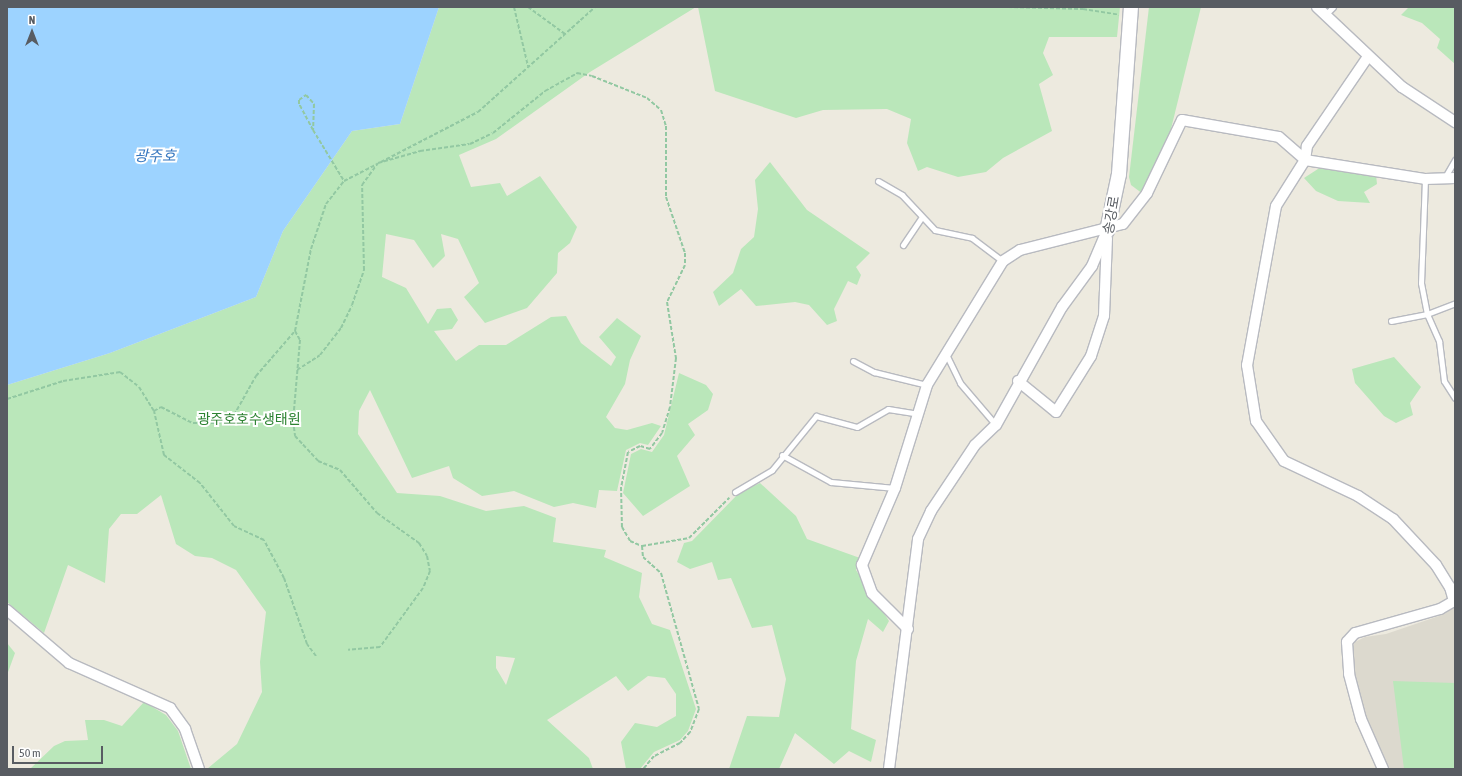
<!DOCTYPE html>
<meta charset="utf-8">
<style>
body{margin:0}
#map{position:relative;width:1462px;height:776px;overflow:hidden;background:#edeadf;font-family:"Asap Condensed","Noto Sans KR",sans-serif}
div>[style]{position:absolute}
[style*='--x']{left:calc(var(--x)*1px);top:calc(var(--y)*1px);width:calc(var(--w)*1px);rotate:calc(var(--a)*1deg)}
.education>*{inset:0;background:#dcd9ce}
.green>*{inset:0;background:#bae7ba}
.water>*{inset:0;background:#9dd3ff}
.path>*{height:2px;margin-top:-1px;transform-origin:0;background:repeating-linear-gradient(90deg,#92c8a2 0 4px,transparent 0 6px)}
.roads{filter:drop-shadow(1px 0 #b8bac0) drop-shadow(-1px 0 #b8bac0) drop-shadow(0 1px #b8bac0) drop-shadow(0 -1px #b8bac0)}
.lane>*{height:5px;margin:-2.5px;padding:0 2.5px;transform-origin:2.5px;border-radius:2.5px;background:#fff}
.street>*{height:10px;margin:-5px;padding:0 5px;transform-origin:5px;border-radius:5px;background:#fff}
.secondary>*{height:14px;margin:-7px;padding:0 7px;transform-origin:7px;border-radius:7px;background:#fff}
span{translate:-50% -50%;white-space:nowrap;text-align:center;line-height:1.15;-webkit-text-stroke:4px #fff;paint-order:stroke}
.street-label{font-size:14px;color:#585c62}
.park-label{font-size:14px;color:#2e8333}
.water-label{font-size:15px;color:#3778c0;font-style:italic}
.frame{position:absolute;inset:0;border:8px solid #585c62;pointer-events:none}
.north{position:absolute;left:12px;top:12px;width:40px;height:40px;-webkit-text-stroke:3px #fff;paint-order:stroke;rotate:0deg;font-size:11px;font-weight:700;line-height:16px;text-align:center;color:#585c62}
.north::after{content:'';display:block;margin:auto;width:14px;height:18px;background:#585c62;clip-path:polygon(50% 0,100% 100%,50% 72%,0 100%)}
.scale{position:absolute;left:12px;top:746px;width:91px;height:18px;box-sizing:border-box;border:2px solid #585c62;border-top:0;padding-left:5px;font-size:12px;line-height:14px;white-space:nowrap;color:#585c62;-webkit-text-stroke:3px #fff;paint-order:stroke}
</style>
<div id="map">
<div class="education">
<i style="clip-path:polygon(1455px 605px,1455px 769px,1388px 769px,1366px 721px,1350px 652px,1355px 642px,1365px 637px,1386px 634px,1439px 616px)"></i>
</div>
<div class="green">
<i style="clip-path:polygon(evenodd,439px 7px,696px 7px,590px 72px,496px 139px,459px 155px,471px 187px,500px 183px,507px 196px,540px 176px,577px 227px,570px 243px,558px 253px,557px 273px,527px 308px,485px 323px,464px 297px,479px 283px,458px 239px,441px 234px,445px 256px,433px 268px,414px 240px,386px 234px,382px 277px,406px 288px,428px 324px,437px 309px,451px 308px,458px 320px,452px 329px,434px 331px,456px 361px,479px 345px,506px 345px,551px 317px,566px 316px,581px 343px,611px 366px,616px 357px,599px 337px,617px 318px,641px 336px,630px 360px,625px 384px,606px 417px,615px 428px,627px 430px,652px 423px,661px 426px,648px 445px,640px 443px,626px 450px,617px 491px,599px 490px,596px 508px,573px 503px,554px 507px,514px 491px,482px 496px,453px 478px,449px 466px,412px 478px,370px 390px,359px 411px,358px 434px,397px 493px,440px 496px,486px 511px,524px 506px,556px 518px,553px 542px,606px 550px,604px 557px,642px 573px,639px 597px,652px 624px,670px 630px,696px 709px,688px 731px,680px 740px,654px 752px,640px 769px,626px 769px,621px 742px,635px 723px,657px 727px,676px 716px,676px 694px,665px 678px,648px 676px,628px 691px,616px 676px,547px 720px,589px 758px,593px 769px,207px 769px,237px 744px,262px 692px,260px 662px,266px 612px,236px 570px,212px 558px,195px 556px,176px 544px,161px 495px,137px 514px,121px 514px,109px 529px,105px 583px,68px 565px,44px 633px,7px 602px,7px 385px,110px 353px,256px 297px,283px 231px,352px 131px,400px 124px,439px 7px,496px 656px,515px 658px,506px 685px,496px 668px,496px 656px)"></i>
<i style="clip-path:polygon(698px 7px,1120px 7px,1117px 37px,1049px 37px,1043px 53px,1053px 75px,1039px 84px,1052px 131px,1003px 158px,986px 172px,958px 177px,927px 167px,918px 171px,907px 143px,911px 119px,887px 109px,823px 110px,796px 118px,715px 91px)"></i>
<i style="clip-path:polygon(1149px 7px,1201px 7px,1169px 137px,1143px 194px,1131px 185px,1129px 177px)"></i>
<i style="clip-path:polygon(1409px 7px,1455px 7px,1455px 64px,1437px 48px,1440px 39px,1422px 23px,1401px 15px)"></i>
<i style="clip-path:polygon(770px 162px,807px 210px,870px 253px,856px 267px,861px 275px,857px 285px,848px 281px,834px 309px,837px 321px,827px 325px,809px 305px,795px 302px,756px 306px,741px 289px,719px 306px,713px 292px,733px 273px,741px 249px,754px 237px,758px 209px,755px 180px)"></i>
<i style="clip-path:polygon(1321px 167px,1376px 175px,1377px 184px,1364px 192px,1370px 203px,1338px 201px,1316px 191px,1304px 178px)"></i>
<i style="clip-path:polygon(1394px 357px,1421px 387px,1410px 403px,1413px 415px,1396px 423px,1384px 416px,1355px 383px,1352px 369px)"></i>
<i style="clip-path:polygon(679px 373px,706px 385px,713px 394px,708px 410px,688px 424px,695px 435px,677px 456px,690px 486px,643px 516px,623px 493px,631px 454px,641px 449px,652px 452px,664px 435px)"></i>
<i style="clip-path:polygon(760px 483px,796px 516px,807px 539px,860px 558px,856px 570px,889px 621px,883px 632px,868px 619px,856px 661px,851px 729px,876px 740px,871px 762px,849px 751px,834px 764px,795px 733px,779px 769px,729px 769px,747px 716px,779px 717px,786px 679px,772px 625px,752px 628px,731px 578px,718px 580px,712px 562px,690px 569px,677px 562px,684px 543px,692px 541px,739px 493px)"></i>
<i style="clip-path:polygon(7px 643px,15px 653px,7px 675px)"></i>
<i style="clip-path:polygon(1393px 681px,1455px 683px,1455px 769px,1404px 769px)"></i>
<i style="clip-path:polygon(144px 702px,166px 715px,178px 731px,191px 769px,30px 769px,54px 746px,65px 741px,88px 740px,85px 720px,104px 720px,122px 726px)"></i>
</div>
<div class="water">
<i style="clip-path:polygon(7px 7px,439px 7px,400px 124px,352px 131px,283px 231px,256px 297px,110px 353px,7px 385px)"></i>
</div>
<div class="path">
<i style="--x:514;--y:7;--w:61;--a:76.7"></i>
<i style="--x:528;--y:7;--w:46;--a:36.1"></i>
<i style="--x:1008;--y:7;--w:75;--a:1.5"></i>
<i style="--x:1083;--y:9;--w:36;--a:9"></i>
<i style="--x:313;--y:130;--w:30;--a:-118"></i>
<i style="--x:299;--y:104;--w:4;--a:-90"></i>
<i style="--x:299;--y:100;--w:9;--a:-36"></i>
<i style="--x:306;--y:95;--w:12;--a:48"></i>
<i style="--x:314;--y:104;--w:26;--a:92"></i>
<i style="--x:313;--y:130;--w:60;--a:58.7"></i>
<i style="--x:381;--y:162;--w:109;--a:-27.3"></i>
<i style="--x:478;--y:112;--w:157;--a:-41.9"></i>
<i style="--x:295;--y:331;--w:84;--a:-79"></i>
<i style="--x:311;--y:249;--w:47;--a:-71.6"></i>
<i style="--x:326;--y:204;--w:29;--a:-52"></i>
<i style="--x:344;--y:181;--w:37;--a:-27"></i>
<i style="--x:297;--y:370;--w:27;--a:-33"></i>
<i style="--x:320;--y:355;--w:34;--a:-52"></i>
<i style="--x:341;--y:328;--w:25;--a:-64"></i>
<i style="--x:352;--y:305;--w:37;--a:-71"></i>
<i style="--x:364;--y:270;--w:85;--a:-91.3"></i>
<i style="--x:362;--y:185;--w:27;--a:-54"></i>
<i style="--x:378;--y:163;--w:44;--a:-15.9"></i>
<i style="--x:420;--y:151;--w:50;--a:-8"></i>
<i style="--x:470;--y:144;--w:25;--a:-26"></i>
<i style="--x:493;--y:133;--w:67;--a:-38.9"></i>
<i style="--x:545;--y:91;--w:37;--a:-29"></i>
<i style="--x:577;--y:73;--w:15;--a:11"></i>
<i style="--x:592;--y:76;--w:59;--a:21.8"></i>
<i style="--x:647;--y:98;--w:18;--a:41"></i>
<i style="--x:661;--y:110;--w:17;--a:73"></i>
<i style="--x:666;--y:126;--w:71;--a:90"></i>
<i style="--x:666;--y:197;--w:59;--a:71.3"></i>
<i style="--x:685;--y:253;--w:12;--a:90"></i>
<i style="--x:685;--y:265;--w:41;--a:115.9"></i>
<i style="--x:667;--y:302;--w:57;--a:80.9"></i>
<i style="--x:676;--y:358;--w:49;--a:97"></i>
<i style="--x:670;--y:407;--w:27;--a:107"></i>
<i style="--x:662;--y:433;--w:20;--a:127"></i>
<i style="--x:650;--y:449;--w:10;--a:-163"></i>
<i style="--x:640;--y:446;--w:13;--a:153"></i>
<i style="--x:628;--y:452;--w:36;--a:101"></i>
<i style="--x:621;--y:487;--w:40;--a:88.6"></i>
<i style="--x:622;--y:527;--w:16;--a:60"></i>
<i style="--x:630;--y:541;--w:13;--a:23"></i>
<i style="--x:642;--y:546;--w:48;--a:-9.7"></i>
<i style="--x:689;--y:538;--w:57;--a:-45"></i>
<i style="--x:7;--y:399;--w:59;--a:-17.8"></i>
<i style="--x:63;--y:381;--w:58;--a:-9"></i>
<i style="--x:120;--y:372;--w:24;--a:38"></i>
<i style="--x:139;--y:387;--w:28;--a:58"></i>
<i style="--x:642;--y:546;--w:11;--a:85"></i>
<i style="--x:643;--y:557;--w:24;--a:42"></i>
<i style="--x:661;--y:573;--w:141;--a:74.4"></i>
<i style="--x:699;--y:709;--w:25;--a:111"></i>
<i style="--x:690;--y:732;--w:15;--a:132"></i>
<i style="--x:680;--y:743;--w:29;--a:153"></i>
<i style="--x:654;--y:756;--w:17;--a:130"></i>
<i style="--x:316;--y:656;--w:15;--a:-127"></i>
<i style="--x:307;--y:644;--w:70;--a:-109.2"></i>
<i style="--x:284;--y:578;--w:43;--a:-117.8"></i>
<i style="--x:264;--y:540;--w:33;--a:-155"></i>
<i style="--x:234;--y:526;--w:55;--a:-128.3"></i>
<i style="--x:200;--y:483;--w:46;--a:-142.1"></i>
<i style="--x:164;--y:455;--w:45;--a:-102.8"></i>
<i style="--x:154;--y:411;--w:8;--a:-30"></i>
<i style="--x:161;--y:407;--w:36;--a:27"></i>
<i style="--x:193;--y:423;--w:26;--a:0"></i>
<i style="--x:219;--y:423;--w:17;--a:-28"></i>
<i style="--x:234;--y:415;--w:45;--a:-60.6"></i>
<i style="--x:256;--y:376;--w:60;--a:-49.1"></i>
<i style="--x:295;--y:331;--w:10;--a:61"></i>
<i style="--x:300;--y:340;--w:81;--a:94.9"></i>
<i style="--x:293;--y:421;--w:15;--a:82"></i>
<i style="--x:295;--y:436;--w:34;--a:47"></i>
<i style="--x:318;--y:461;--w:24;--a:22"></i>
<i style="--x:340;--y:470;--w:57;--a:49.3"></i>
<i style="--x:377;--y:513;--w:52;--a:35.5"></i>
<i style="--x:419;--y:543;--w:15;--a:58"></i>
<i style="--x:427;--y:556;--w:15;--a:79"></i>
<i style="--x:430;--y:571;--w:18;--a:112"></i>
<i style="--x:423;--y:588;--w:73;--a:126.1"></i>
<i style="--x:380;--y:647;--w:32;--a:175"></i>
</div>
<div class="roads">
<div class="lane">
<i style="--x:1326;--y:14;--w:10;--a:-45"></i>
<i style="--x:1445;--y:177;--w:20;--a:-60"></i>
<i style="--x:1425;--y:179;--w:104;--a:92.2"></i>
<i style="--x:1421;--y:283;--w:32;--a:79"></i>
<i style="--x:1427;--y:314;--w:30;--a:66"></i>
<i style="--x:1439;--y:341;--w:40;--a:82.9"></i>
<i style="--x:1444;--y:381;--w:20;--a:57"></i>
<i style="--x:878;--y:181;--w:28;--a:30"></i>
<i style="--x:902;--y:195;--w:48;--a:46.7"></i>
<i style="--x:935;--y:230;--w:38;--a:12"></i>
<i style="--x:972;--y:238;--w:39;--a:37"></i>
<i style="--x:903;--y:245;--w:32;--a:-56"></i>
<i style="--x:1391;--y:321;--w:37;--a:-11"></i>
<i style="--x:1427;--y:314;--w:30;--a:-21"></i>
<i style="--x:946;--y:354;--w:32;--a:64"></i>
<i style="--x:960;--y:383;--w:55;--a:49.4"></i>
<i style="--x:853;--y:361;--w:24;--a:28"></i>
<i style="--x:874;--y:372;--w:55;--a:13.8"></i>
<i style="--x:782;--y:455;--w:56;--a:28.9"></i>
<i style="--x:831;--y:482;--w:64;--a:5.4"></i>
<i style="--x:735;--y:492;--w:43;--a:-30.7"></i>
<i style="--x:772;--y:470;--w:70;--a:-50.8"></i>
<i style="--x:816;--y:416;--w:42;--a:15"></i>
<i style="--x:857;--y:427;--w:36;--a:-30"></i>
<i style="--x:888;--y:409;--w:31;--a:9"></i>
</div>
<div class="street">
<i style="--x:1317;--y:7;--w:117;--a:43.3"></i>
<i style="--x:1402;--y:87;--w:64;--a:33.4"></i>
<i style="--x:1367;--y:58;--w:107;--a:124.3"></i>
<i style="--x:1307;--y:146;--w:14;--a:98"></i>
<i style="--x:1305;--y:160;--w:54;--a:122.2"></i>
<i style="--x:1276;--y:206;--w:162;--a:100.3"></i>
<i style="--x:1247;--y:365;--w:57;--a:80.9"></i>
<i style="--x:1256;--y:421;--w:49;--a:55"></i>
<i style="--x:1284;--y:461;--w:82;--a:25.3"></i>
<i style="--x:1358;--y:496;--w:42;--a:33.3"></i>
<i style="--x:1393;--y:519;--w:63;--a:46.9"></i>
<i style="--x:1436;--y:565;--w:26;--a:58"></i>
<i style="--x:1450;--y:587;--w:15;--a:74"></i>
<i style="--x:1454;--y:601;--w:16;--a:150"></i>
<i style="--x:1440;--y:609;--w:88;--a:164.2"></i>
<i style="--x:1355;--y:633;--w:12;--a:132"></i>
<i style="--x:1347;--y:642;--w:32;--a:86"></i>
<i style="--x:1349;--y:674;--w:47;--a:75.1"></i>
<i style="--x:1361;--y:719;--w:55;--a:66.3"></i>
<i style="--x:1018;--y:381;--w:49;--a:39.2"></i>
<i style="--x:1056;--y:412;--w:66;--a:-58"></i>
<i style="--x:1091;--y:356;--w:42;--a:-72"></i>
<i style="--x:1104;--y:316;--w:78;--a:-87.8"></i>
<i style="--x:7;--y:610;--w:82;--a:40.5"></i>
<i style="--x:69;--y:663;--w:111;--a:24"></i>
<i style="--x:170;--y:708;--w:26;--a:54"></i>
<i style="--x:185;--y:729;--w:42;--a:70.7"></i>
<i style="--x:908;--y:629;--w:51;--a:-135"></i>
<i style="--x:872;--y:593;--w:30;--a:-110"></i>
<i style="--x:862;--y:565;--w:84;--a:-66.8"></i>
<i style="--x:895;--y:488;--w:108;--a:-72.7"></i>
<i style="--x:927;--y:385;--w:145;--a:-58.5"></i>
<i style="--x:1003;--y:261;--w:20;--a:-33"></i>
<i style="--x:1020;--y:250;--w:106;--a:-14.2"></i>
<i style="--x:1123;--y:224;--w:39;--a:-52"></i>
<i style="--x:1147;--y:193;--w:81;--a:-64.4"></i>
<i style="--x:1182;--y:120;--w:98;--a:9.9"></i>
<i style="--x:1279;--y:137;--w:35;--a:41"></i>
<i style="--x:1305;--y:160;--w:121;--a:9"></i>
<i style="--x:1425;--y:179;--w:30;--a:-2"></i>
<i style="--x:889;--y:769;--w:232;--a:-82.8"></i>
<i style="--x:918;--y:539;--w:31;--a:-65"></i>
<i style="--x:931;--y:511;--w:79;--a:-56.3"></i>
<i style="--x:975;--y:445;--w:29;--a:-44"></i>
<i style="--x:996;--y:425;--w:135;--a:-60.8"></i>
<i style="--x:1062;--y:307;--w:51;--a:-53.8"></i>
<i style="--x:1092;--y:266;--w:38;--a:-67"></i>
</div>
<div class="secondary">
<i style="--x:1107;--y:231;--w:58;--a:-78.1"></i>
<i style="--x:1119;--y:174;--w:167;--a:-85.9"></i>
</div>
</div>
<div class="street-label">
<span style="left:1111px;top:215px;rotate:-80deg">송강로</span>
</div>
<div class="park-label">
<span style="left:249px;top:419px">광주호호수생태원</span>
</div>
<div class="water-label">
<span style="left:155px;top:156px">광주호</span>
</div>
<div class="frame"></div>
<div class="north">N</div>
<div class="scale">50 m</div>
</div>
